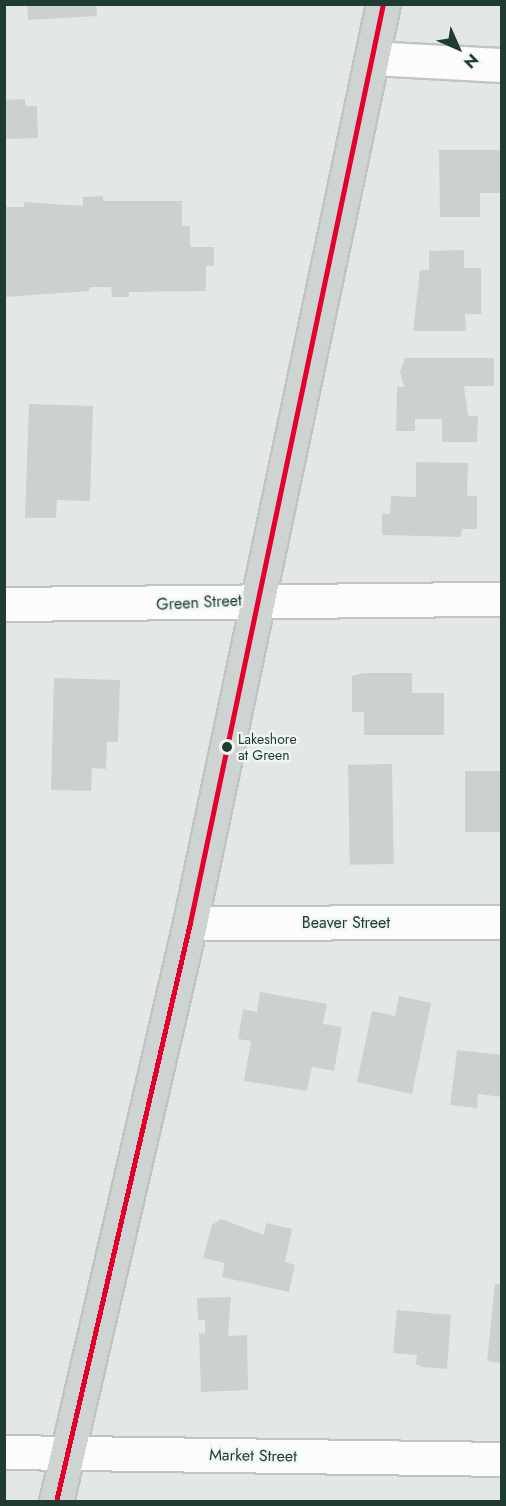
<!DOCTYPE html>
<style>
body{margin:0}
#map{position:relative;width:506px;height:1506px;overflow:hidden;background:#e3e8e5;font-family:Jost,sans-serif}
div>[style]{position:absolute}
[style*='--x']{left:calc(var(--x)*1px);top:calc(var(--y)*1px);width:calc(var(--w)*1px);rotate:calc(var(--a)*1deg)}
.building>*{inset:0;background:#cbd1ce;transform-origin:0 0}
.roads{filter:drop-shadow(2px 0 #c0c5c2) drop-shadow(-2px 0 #c0c5c2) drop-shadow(0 2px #c0c5c2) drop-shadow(0 -2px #c0c5c2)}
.minor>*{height:33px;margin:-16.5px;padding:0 16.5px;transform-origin:16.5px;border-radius:16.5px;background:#fbfcfb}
.major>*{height:33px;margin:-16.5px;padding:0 16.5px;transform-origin:16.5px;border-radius:16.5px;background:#cdd4d1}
.bus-1>*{height:4.5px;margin:-2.25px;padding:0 2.25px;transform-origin:2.25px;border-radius:2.25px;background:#e4002b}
.dots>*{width:16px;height:16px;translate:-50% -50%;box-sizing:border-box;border:3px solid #f0f7f3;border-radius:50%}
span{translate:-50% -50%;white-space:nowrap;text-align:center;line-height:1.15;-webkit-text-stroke:4.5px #f0f7f3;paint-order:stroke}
.bus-label{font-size:14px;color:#203b31}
.left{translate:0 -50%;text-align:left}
.street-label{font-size:16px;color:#203b31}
.frame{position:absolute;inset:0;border:6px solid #203b31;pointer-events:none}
.north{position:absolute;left:428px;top:18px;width:60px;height:60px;-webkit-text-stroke:4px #f0f7f3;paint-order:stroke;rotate:135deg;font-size:16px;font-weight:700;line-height:24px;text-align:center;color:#203b31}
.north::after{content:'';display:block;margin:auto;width:21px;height:27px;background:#203b31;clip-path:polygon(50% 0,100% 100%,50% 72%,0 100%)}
</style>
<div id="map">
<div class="building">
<i style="clip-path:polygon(27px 4px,96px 4px,97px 16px,28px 20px)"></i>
<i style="clip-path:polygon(25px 99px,25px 106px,37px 106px,38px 138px,5px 139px,5px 100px)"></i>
<i style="clip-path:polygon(439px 150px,502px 150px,502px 193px,480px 193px,480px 217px,440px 217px)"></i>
<i style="clip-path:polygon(103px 196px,103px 201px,182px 201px,182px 226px,190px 226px,190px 247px,214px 247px,214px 266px,206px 266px,206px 291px,129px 292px,129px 297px,112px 297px,111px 287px,90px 287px,89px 291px,4px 297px,4px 207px,24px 207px,24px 202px,83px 206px,83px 197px)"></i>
<i style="clip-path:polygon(464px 250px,464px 268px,481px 268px,481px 314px,465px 314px,466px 331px,413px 331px,420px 270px,429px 270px,429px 251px)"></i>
<i style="clip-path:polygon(405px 358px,494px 358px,494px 386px,464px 386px,468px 416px,478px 416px,477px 442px,442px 442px,442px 419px,415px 419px,415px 431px,396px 431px,397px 387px,404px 387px,400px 371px)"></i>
<i style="clip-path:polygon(29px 404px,93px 406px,90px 501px,57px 500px,56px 518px,25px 518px)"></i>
<i style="clip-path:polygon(416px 462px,468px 463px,467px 496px,477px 496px,477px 529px,462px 529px,461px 537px,382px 535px,382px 513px,390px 514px,391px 496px,416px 497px)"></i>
<i style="clip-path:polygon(363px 673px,412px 673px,412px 693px,444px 693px,444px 735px,364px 735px,364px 712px,352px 712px,352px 676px)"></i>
<i style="clip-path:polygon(54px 678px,120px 680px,118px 742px,107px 742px,106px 769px,92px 768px,91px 791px,51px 790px)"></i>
<i style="left:392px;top:764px;width:100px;height:44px;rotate:89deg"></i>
<i style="left:465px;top:771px;width:37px;height:61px"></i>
<i style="clip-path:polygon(260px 992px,327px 1004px,323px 1024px,342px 1027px,334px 1071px,312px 1067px,307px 1091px,244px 1081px,251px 1041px,238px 1039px,243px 1009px,257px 1012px)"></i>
<i style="clip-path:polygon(399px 996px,431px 1003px,412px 1094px,357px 1082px,372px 1011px,395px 1016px)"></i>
<i style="clip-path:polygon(457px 1050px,502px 1055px,502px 1097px,478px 1094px,477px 1108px,450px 1105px)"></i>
<i style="clip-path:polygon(221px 1219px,264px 1235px,266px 1223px,292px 1229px,285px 1262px,295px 1265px,289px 1292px,222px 1277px,225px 1263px,203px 1258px,212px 1225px)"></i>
<i style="clip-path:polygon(495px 1284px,502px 1285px,502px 1363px,487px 1361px)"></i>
<i style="clip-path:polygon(231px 1297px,228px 1336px,247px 1335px,248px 1390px,201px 1392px,199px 1333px,205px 1334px,205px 1320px,198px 1320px,197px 1298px)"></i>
<i style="clip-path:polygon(397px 1310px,451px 1315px,447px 1369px,423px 1367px,416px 1364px,417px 1355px,393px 1353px)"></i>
</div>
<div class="roads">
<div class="minor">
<i style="--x:372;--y:58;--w:130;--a:3.1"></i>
<i style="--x:4;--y:604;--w:498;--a:-0.6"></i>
<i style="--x:190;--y:923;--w:312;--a:-0.2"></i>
<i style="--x:4;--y:1452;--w:498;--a:0.8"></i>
</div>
<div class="major">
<i style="--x:56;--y:1502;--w:594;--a:-76.97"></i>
<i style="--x:190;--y:923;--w:939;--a:-78.14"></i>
</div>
</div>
<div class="bus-1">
<i style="--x:56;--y:1502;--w:594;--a:-76.97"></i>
<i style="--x:190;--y:923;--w:939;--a:-78.14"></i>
</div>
<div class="dots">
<i style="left:227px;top:747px;background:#203b31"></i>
</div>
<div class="bus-label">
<span class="left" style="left:238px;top:747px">Lakeshore<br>at Green</span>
</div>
<div class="street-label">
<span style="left:199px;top:603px;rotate:-3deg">Green Street</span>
<span style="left:346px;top:923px">Beaver Street</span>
<span style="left:253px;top:1456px;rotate:1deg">Market Street</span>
</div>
<div class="frame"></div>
<div class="north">N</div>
</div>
